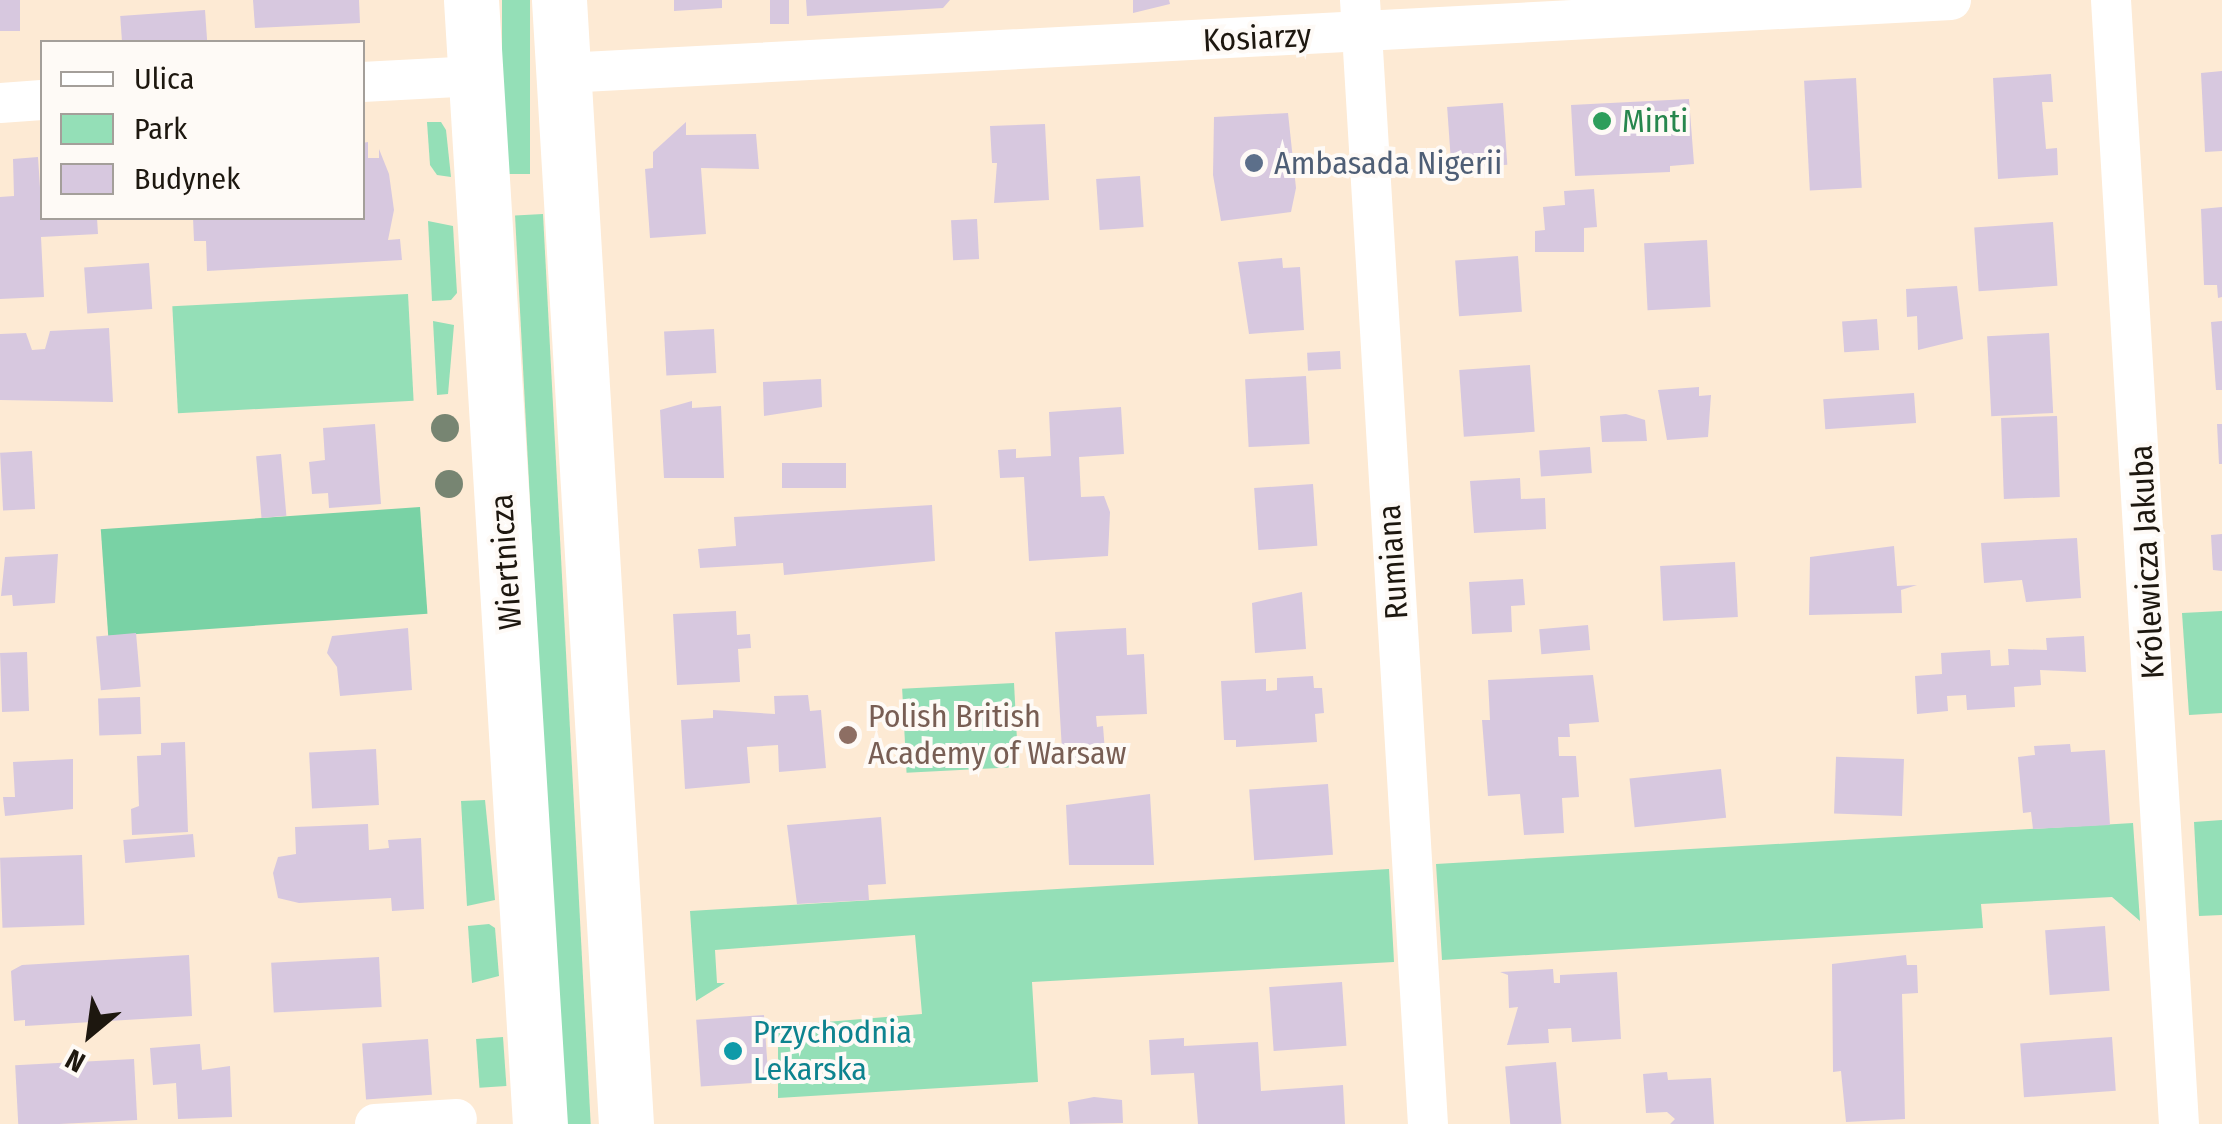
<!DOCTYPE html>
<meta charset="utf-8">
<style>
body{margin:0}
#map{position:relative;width:2222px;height:1124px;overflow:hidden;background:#fdead4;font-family:"Fira Sans Condensed",sans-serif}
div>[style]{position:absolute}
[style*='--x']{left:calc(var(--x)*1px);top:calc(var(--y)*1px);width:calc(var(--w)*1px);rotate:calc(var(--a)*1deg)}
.green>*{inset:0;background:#94dfb7;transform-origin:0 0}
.forest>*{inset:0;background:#79d2a5;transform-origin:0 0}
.building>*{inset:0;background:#d7c8df;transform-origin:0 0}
.minor>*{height:40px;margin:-20px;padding:0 20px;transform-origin:20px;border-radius:20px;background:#fff}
.secondary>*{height:55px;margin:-27.5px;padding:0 27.5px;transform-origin:27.5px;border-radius:27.5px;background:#fff}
.trees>*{width:28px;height:28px;margin:-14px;border-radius:50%;background:#778572}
.dots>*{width:28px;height:28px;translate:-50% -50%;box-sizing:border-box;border:5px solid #fefaf6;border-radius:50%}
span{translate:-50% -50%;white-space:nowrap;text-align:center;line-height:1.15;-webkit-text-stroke:8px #fefaf6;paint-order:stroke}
.street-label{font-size:32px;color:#1d170f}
.leisure-label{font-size:32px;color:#27864d}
.left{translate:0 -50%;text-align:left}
.service-label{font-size:32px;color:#4e5e75}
.education-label{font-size:32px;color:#785e54}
.culture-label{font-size:32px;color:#0d838f}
.legend{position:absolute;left:40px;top:40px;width:325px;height:180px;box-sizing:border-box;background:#fefaf6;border:2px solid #a49f9a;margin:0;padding:12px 18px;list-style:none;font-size:30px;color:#1d170f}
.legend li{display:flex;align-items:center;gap:20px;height:50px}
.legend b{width:50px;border:2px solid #a49f9a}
.north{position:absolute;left:40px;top:984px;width:100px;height:100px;-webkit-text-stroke:8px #fefaf6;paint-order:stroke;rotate:209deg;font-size:28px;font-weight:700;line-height:40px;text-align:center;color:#1d170f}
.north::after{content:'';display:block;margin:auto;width:35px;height:45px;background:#1d170f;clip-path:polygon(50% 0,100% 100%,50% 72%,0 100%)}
</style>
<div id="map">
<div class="green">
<i style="left:502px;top:0;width:28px;height:174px"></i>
<i style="clip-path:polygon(427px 122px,441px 122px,446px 130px,451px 177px,437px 175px,430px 165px)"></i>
<i style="left:543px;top:214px;width:912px;height:28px;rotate:87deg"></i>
<i style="clip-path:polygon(428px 221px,453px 226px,457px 293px,451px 300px,432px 301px)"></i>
<i style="left:408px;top:294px;width:107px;height:236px;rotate:87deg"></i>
<i style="clip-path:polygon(433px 321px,454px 325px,448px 394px,437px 395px)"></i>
<i style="clip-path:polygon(2222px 611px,2222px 713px,2189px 715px,2182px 613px)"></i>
<i style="left:1014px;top:683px;width:84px;height:112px;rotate:87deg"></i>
<i style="clip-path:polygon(485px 800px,495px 900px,467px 906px,461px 801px)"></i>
<i style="clip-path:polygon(2222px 820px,2222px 915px,2199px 916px,2194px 822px)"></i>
<i style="clip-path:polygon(2133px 823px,2140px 921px,2112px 897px,1981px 904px,1983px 928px,1442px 960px,1436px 864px)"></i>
<i style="clip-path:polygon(1389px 869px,1394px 962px,1032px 982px,1038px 1082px,778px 1098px,778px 1026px,922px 1014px,915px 935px,715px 950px,717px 983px,725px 983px,696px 1001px,690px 911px)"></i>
<i style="clip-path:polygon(489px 924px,495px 928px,499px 976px,472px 983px,468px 926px)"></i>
<i style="left:503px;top:1037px;width:49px;height:27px;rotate:86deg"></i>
</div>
<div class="forest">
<i style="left:420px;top:507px;width:107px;height:320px;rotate:86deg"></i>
</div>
<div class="building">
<i style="left:0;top:0;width:20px;height:31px"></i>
<i style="clip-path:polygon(253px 0,359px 0,360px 23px,255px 28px)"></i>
<i style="clip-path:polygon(674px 0,722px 0,722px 8px,674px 11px)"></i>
<i style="left:770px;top:0;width:19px;height:24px"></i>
<i style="clip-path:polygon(806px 0,950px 0,943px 8px,807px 16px)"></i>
<i style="clip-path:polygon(1133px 0,1169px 0,1170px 4px,1133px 13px)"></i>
<i style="left:205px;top:10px;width:32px;height:85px;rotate:86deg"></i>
<i style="clip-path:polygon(2222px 71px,2222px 151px,2205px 152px,2201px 73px)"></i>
<i style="clip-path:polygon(2051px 74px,2053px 102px,2042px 102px,2046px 149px,2057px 148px,2058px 175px,1998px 179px,1993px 78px)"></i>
<i style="left:1856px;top:78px;width:110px;height:52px;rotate:87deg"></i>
<i style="clip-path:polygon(1689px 99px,1694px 164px,1670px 166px,1670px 172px,1575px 176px,1571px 105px)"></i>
<i style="left:1503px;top:103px;width:62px;height:56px;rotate:86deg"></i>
<i style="clip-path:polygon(1288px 113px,1296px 188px,1291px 212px,1221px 221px,1213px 175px,1214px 117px)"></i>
<i style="clip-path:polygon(686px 122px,686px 135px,756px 134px,759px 169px,701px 168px,706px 234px,650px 238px,645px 169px,653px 168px,653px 152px)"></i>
<i style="clip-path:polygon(1045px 124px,1049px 200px,994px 203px,997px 163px,992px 163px,990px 126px)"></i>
<i style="clip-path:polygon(368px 142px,368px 158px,379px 158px,379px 149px,389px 174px,394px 210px,388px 240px,400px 239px,402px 260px,207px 271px,206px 241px,194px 241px,193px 218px,362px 218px,362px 143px)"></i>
<i style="clip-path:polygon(38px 157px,42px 218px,97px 218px,98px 234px,41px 237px,44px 297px,0 299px,0 197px,14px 196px,13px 159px)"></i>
<i style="left:1140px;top:176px;width:51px;height:44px;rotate:86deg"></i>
<i style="clip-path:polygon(1594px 189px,1597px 227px,1584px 228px,1584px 252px,1535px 252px,1535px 231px,1545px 230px,1543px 207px,1565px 205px,1564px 191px)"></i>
<i style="clip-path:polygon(2222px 207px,2222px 297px,2218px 298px,2217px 285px,2204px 285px,2201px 209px)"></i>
<i style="left:977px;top:219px;width:40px;height:26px;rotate:87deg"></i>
<i style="left:2053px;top:222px;width:64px;height:79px;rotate:86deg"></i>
<i style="left:1707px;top:240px;width:67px;height:63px;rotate:87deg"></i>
<i style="left:1518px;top:256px;width:56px;height:63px;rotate:86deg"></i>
<i style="clip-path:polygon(1282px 258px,1283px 268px,1300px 267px,1304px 330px,1249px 334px,1238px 262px)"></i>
<i style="left:149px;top:263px;width:46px;height:65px;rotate:86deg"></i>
<i style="clip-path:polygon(1957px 286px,1963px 339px,1918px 350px,1917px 316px,1907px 317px,1906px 289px)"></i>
<i style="left:1877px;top:319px;width:31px;height:35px;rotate:86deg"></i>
<i style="clip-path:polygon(2222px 321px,2222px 390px,2216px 390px,2211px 322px)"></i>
<i style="clip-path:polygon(109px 328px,113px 402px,0 400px,0 334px,26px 333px,32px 350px,45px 349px,50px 331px)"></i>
<i style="left:714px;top:329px;width:44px;height:50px;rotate:87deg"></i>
<i style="left:2049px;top:333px;width:80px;height:62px;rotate:87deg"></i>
<i style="left:1340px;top:351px;width:18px;height:33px;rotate:87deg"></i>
<i style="left:1530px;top:365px;width:67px;height:71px;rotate:86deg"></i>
<i style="left:1306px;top:376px;width:68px;height:61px;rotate:87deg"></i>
<i style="clip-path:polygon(821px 379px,822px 407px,764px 416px,763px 382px)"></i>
<i style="clip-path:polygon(1699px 387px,1699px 396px,1711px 395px,1708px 437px,1667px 440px,1658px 390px)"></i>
<i style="left:1914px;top:393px;width:30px;height:91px;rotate:86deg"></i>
<i style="clip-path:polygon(692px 401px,692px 408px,721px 406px,724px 478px,664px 478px,660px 410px)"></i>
<i style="clip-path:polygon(1121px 407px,1124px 454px,1079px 457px,1081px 497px,1104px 496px,1110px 512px,1108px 556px,1029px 561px,1024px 477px,1000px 478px,998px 450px,1016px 449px,1016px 458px,1051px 456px,1049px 412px)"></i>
<i style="clip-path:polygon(1626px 414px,1645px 420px,1647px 441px,1602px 442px,1600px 416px)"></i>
<i style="left:2057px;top:416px;width:81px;height:56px;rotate:88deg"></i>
<i style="clip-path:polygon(375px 424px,381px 504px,329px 508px,328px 493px,312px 494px,309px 462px,325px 460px,323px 428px)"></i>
<i style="clip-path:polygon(2217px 424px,2222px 424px,2222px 464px,2219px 464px)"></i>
<i style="left:1590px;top:447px;width:26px;height:51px;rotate:86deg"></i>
<i style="left:32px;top:451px;width:58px;height:32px;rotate:87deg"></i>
<i style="left:281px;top:454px;width:62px;height:25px;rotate:85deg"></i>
<i style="left:846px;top:463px;width:25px;height:64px;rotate:90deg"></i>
<i style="clip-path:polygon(1520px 478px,1521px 499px,1545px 498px,1546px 529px,1474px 533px,1470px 481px)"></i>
<i style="left:1313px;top:484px;width:62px;height:59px;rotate:86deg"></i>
<i style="clip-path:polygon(932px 505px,935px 561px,784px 575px,783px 563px,700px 568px,698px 549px,736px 546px,734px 517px)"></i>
<i style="clip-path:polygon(2222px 534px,2222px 571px,2213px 570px,2211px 535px)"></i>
<i style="clip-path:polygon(2077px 538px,2081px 598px,2026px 602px,2022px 580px,1984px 583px,1981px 543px)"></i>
<i style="clip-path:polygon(1894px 546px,1897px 586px,1917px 585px,1901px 590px,1902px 613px,1809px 615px,1810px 557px)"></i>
<i style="clip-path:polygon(58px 554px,55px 603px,13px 606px,12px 595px,1px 596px,5px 557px)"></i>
<i style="left:1735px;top:562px;width:55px;height:75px;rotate:87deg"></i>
<i style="clip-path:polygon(1523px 579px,1525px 605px,1511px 606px,1512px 632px,1472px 634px,1469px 582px)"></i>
<i style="clip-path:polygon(1302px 592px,1306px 649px,1255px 653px,1252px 603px)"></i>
<i style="clip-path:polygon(736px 611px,737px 635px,750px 634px,751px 648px,738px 649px,740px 682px,677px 685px,673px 614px)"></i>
<i style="left:1588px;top:625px;width:25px;height:49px;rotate:85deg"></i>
<i style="clip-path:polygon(408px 628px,412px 690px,340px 696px,337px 667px,327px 653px,332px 636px)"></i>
<i style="clip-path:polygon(1126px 628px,1127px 655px,1144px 654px,1147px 714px,1096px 716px,1097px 727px,1103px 726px,1106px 764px,1063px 767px,1055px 632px)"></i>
<i style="left:136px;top:633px;width:54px;height:40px;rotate:85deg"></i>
<i style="clip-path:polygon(2084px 636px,2086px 672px,2040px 670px,2041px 685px,2014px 687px,2015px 707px,1967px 710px,1966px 695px,1947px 696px,1948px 711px,1917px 714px,1915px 676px,1942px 674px,1941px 653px,1990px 650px,1991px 666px,2009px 665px,2008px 649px,2047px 650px,2046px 638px)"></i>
<i style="left:27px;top:652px;width:59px;height:27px;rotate:88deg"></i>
<i style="clip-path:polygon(1593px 675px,1599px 722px,1569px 724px,1570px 737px,1558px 737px,1559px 756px,1576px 756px,1579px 797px,1562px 798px,1564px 833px,1524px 835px,1520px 794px,1488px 796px,1482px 720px,1490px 720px,1488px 680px)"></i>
<i style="clip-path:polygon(1313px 676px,1314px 688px,1322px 688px,1324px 713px,1315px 714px,1317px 742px,1236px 747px,1236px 740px,1224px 740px,1221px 681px,1266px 679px,1266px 691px,1277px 690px,1277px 678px)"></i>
<i style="clip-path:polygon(808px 695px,810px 711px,821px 710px,826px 768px,779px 772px,778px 745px,747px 747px,750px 783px,685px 789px,681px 720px,713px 718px,713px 710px,775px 714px,774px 696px)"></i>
<i style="left:140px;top:697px;width:37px;height:42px;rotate:88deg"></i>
<i style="clip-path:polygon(185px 742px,188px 832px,132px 835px,131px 809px,139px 806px,137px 756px,161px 755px,161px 743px)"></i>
<i style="clip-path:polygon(2070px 744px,2071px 752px,2105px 750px,2110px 825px,2033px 829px,2031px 812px,2023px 813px,2018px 757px,2035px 755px,2034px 746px)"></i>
<i style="left:376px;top:749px;width:56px;height:67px;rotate:87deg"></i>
<i style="clip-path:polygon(73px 759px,73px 809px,5px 816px,3px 797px,15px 797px,13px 762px)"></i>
<i style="left:1904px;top:759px;width:57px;height:68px;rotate:92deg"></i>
<i style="left:1721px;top:769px;width:49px;height:92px;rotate:84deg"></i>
<i style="left:1328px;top:784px;width:71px;height:79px;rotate:86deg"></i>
<i style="clip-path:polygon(1150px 794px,1154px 865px,1069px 865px,1066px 805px)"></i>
<i style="clip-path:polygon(881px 817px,886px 884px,868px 885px,869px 900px,797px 904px,787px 825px)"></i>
<i style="clip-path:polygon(368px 824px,369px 850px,389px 848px,388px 840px,421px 838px,424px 909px,392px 911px,391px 898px,299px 903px,278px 898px,273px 873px,278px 857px,296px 854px,295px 827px)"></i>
<i style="left:193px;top:834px;width:23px;height:70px;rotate:85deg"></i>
<i style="left:82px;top:855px;width:70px;height:82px;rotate:88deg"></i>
<i style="left:2105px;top:926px;width:65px;height:60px;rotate:86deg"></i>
<i style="clip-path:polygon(189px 955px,192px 1016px,25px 1026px,25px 1020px,14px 1021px,11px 971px,22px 965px)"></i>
<i style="clip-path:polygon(1906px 955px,1907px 965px,1917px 965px,1918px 993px,1902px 994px,1905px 1119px,1846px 1122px,1841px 1071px,1833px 1072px,1832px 964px)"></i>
<i style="left:379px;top:957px;width:50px;height:108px;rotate:87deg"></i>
<i style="clip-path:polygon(1553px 969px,1554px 983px,1560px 983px,1560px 975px,1617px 972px,1621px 1039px,1572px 1042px,1571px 1028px,1548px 1029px,1549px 1043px,1507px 1045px,1518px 1007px,1509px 1008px,1508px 975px,1500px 972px)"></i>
<i style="left:1342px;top:982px;width:64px;height:73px;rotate:86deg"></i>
<i style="left:764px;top:1015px;width:67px;height:68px;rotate:86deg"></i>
<i style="left:2112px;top:1037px;width:54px;height:92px;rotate:86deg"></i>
<i style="clip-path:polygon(1184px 1038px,1184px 1046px,1258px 1042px,1261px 1091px,1343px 1085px,1345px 1124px,1198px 1124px,1194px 1073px,1151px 1075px,1149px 1040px)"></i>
<i style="left:428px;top:1039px;width:56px;height:66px;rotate:86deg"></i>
<i style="clip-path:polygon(200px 1044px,202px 1070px,230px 1066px,232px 1117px,178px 1119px,176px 1083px,153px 1085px,150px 1048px)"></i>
<i style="left:134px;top:1059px;width:61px;height:119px;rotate:87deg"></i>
<i style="left:1556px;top:1062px;width:62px;height:51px;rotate:85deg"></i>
<i style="clip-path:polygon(1667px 1072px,1668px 1080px,1711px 1078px,1714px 1124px,1670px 1124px,1675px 1119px,1667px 1112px,1646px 1113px,1643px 1074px)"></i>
<i style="clip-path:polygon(1094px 1097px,1122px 1100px,1123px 1123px,1070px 1124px,1068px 1102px)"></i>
</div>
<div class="minor">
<i style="--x:1360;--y:0;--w:1126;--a:86.54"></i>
<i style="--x:2111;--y:0;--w:1126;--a:86.54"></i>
<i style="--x:564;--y:73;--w:1389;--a:-3.01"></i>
<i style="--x:362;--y:82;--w:114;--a:-3"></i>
<i style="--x:0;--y:103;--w:42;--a:-4.1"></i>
<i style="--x:375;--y:1124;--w:82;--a:-3.5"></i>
</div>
<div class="secondary">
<i style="--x:471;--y:0;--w:1126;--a:86.49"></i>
<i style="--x:559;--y:0;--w:1126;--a:86.59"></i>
</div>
<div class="trees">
<i style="left:445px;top:428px"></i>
<i style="left:449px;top:484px"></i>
</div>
<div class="dots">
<i style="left:1602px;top:121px;background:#2e9e5b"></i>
<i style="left:1254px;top:163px;background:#5c6f8a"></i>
<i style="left:848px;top:735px;background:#8d6e63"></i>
<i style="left:733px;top:1051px;background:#0f9aa8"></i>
</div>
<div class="street-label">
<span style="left:1257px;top:38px;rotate:-3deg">Kosiarzy</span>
<span style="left:506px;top:562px;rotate:-94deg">Wiertnicza</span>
<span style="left:1393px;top:562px;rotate:-94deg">Rumiana</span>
<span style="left:2147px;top:562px;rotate:-93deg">Królewicza Jakuba</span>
</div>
<div class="leisure-label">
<span class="left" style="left:1622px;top:121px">Minti</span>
</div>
<div class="service-label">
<span class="left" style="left:1274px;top:163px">Ambasada Nigerii</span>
</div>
<div class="education-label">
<span class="left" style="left:868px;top:735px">Polish British<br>Academy of Warsaw</span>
</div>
<div class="culture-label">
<span class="left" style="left:753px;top:1051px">Przychodnia<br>Lekarska</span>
</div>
<ul class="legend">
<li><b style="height:12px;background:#fff"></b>Ulica</li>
<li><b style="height:28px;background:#94dfb7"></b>Park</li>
<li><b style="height:28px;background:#d7c8df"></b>Budynek</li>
</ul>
<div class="north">N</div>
</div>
